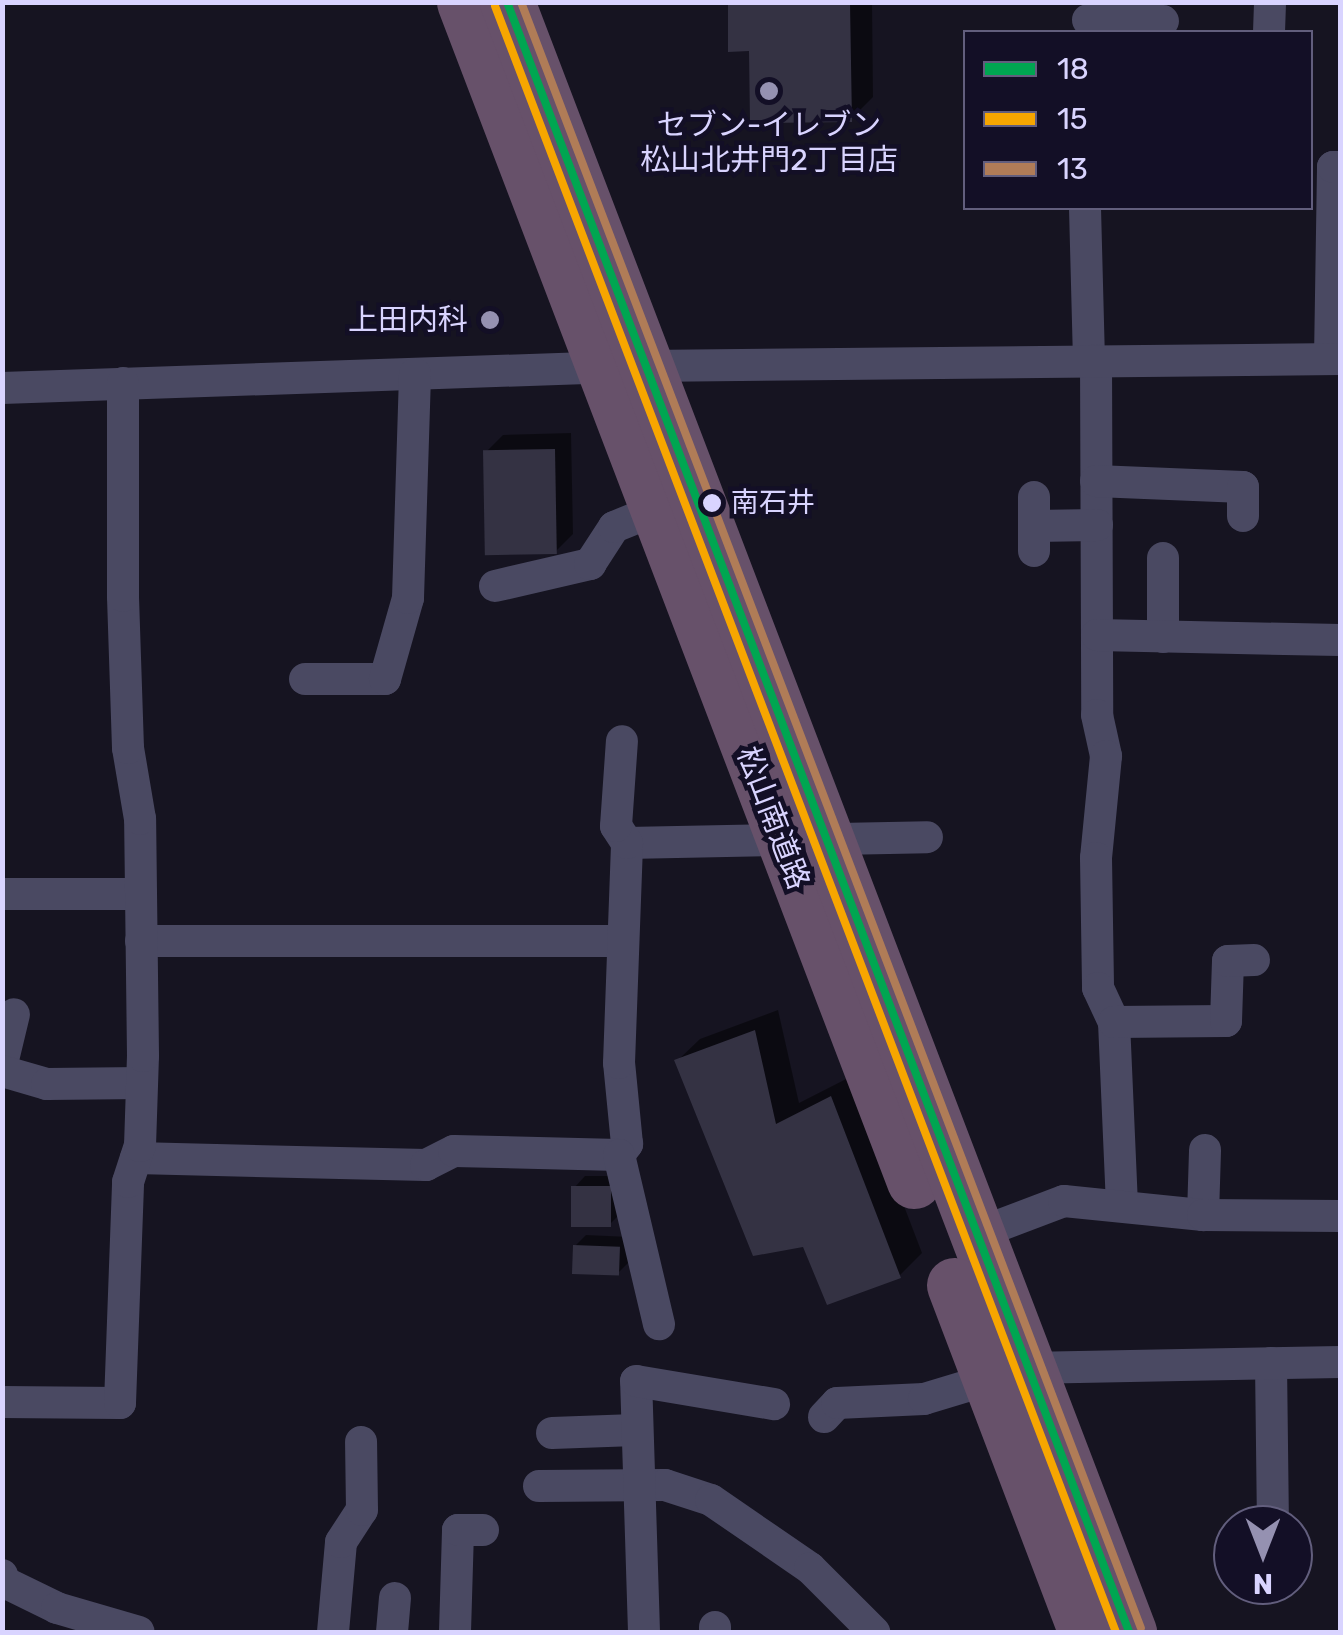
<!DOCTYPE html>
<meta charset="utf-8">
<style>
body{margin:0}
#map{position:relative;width:1343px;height:1635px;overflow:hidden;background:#161421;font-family:Rubik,"Noto Sans JP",sans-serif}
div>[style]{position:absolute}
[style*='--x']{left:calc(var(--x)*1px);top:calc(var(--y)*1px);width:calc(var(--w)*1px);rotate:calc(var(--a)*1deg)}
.shadow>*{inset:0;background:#0007}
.building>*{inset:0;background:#343243;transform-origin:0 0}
.street>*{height:32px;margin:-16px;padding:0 16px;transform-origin:16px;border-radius:16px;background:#4a4962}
.highway>*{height:55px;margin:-27.5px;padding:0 27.5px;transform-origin:27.5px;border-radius:27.5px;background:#67516a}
.bus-1>*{height:8px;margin:-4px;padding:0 4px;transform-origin:4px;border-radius:4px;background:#00a651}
.bus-2>*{height:8px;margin:-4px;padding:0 4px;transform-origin:4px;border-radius:4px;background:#f7a600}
.bus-3>*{height:8px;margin:-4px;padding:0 4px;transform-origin:4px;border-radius:4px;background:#b07c57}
.dots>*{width:28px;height:28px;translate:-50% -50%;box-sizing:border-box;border:5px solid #130f26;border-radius:50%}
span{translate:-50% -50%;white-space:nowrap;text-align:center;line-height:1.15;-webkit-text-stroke:9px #130f26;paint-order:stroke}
.bus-label{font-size:28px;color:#d9d4ff}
.left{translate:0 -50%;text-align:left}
.poi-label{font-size:30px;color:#d9d4ff}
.right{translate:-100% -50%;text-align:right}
.street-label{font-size:30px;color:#d9d4ff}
.frame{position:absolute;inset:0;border:5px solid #d9d4ff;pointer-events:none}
.legend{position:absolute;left:963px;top:30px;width:350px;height:180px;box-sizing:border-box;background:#130f26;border:2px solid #625e7d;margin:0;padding:12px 18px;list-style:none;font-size:30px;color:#d9d4ff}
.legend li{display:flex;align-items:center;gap:20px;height:50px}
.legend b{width:50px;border:2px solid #625e7d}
.north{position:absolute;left:1213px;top:1505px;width:100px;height:100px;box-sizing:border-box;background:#130f26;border:2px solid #625e7d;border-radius:50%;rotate:180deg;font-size:28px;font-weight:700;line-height:40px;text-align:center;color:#d9d4ff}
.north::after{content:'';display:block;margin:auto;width:35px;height:45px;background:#9591b1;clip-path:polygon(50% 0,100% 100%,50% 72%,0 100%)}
</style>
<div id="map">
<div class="shadow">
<i style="clip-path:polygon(730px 2px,872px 2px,873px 97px,850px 120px,751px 49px)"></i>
<i style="clip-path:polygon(571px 433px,573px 534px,556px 551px,486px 452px,503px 435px)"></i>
<i style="clip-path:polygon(778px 1010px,799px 1103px,854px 1075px,922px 1253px,899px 1276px,805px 1244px,677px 1061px,700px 1039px)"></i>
<i style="clip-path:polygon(585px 1176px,621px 1176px,621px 1213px,610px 1224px,574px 1188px)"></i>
<i style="clip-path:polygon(586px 1235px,630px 1237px,629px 1262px,618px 1273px,575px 1246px)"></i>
</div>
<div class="building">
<i style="clip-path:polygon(728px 2px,850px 2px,852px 122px,750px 123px,749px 51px,728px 52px)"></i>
<i style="left:555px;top:449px;width:105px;height:72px;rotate:89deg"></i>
<i style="clip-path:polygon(755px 1030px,776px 1124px,831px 1096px,901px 1278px,827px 1305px,803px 1247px,753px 1256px,674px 1060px)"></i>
<i style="left:571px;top:1186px;width:40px;height:41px"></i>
<i style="left:573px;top:1245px;width:47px;height:29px;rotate:2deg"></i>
</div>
<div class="street">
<i style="--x:1088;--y:20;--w:75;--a:0.8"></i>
<i style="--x:1269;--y:32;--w:30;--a:-88"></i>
<i style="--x:1085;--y:208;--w:152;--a:88.5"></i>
<i style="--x:1330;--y:359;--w:192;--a:-89.1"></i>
<i style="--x:1333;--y:167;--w:7;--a:0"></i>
<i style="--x:1096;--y:360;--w:355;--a:89.8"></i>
<i style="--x:1097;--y:715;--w:42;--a:77.6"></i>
<i style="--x:1106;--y:756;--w:102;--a:95.6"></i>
<i style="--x:1096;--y:858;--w:130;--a:89.1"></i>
<i style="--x:1098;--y:988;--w:38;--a:65"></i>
<i style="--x:1114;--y:1022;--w:181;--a:87.5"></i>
<i style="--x:2;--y:388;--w:643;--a:-1.96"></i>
<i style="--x:645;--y:366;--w:695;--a:-0.58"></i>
<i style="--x:1096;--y:481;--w:147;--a:2.3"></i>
<i style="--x:1243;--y:487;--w:29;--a:90"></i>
<i style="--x:1034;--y:526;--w:63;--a:-0.9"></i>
<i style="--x:1034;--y:551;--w:54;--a:-90"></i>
<i style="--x:1163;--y:558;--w:79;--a:90"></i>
<i style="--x:495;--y:586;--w:98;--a:-13"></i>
<i style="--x:590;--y:564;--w:44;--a:-57"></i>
<i style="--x:614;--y:527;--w:45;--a:-22"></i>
<i style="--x:1097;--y:635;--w:243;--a:1.2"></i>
<i style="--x:305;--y:679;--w:80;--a:0"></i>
<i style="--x:385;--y:679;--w:84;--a:-74.1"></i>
<i style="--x:408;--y:598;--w:224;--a:-88.2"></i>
<i style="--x:627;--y:843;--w:300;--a:-1.1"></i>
<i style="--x:2;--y:894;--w:139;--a:0"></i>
<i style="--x:141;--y:941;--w:482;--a:0"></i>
<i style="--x:1114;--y:1022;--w:112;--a:-0.5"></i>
<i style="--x:1226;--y:1021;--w:60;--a:-88.1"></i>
<i style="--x:1228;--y:961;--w:26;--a:-2"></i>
<i style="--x:2;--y:1064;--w:51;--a:-76.5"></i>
<i style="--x:2;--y:1071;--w:47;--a:16.1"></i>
<i style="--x:47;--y:1084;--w:95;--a:-0.6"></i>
<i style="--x:619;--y:1155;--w:14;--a:-54"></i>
<i style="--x:627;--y:1144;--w:81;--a:-95.6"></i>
<i style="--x:619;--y:1063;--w:220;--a:-87.9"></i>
<i style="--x:627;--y:843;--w:20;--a:-123"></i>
<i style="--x:616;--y:826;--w:85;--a:-86"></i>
<i style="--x:136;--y:1158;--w:290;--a:1.4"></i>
<i style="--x:426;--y:1165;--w:31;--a:-27"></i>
<i style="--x:454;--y:1151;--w:165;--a:1.4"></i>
<i style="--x:619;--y:1155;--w:174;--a:76.7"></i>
<i style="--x:1203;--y:1215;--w:65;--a:-88.2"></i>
<i style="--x:974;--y:1235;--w:96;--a:-20.7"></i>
<i style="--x:1064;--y:1201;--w:140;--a:5.8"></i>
<i style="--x:1203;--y:1215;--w:137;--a:0.4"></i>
<i style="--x:1271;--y:1363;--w:162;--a:89.3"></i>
<i style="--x:2;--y:1402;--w:118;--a:0.5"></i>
<i style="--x:120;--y:1403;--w:221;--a:-87.9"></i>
<i style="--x:128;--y:1182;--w:38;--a:-72"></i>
<i style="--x:140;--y:1146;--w:90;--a:-88.1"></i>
<i style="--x:143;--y:1056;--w:237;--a:-90.7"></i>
<i style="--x:140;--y:819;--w:72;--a:-99.6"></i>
<i style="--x:128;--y:748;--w:152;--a:-91.9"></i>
<i style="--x:123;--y:596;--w:213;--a:-90"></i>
<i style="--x:824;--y:1417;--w:19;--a:-47"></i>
<i style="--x:837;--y:1403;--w:87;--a:-2.6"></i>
<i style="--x:924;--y:1399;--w:108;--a:-16.8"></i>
<i style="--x:1027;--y:1368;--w:313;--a:-1.1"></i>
<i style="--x:552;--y:1433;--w:83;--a:-2.1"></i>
<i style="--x:539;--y:1486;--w:126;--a:-0.5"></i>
<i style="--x:665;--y:1485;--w:48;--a:18.1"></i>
<i style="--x:711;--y:1500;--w:120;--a:34.5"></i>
<i style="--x:810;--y:1568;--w:91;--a:45"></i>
<i style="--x:2;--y:1575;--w:7;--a:74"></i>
<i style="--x:4;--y:1582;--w:59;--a:26.1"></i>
<i style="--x:57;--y:1608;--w:85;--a:16.3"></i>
<i style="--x:333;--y:1632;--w:90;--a:-84.9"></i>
<i style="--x:341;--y:1542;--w:38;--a:-57"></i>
<i style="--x:362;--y:1510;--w:68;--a:-90.8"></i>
<i style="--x:392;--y:1632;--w:34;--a:-85"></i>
<i style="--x:455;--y:1632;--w:102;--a:-88.3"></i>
<i style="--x:458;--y:1530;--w:25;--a:0"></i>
<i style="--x:644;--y:1632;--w:251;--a:-91.8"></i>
<i style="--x:636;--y:1381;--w:140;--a:9.5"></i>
<i style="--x:715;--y:1632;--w:5;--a:-90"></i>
</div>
<div class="highway">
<i style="--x:464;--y:2;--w:1262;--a:69.11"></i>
<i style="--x:507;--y:2;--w:1745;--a:69.11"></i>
<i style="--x:954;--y:1285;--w:371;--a:69.2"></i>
</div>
<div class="bus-1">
<i style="--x:507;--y:2;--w:1745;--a:69.11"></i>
</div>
<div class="bus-2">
<i style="--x:495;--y:6;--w:1741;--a:69.1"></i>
</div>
<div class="bus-3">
<i style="--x:521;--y:2;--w:1740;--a:69.13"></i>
</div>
<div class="dots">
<i style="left:769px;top:91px;background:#9591b1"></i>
<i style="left:490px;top:320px;background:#9591b1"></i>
<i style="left:712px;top:503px;background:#d9d4ff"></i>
</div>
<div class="bus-label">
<span class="left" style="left:731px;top:503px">南石井</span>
</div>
<div class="poi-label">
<span style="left:769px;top:142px">セブン-イレブン<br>松山北井門2丁目店</span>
<span class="right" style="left:468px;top:320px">上田内科</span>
</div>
<div class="street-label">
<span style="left:773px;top:818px;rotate:69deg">松山南道路</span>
</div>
<div class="frame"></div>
<ul class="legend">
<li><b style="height:12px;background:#00a651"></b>18</li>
<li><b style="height:12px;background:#f7a600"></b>15</li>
<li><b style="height:12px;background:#b07c57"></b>13</li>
</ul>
<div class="north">N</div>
</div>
